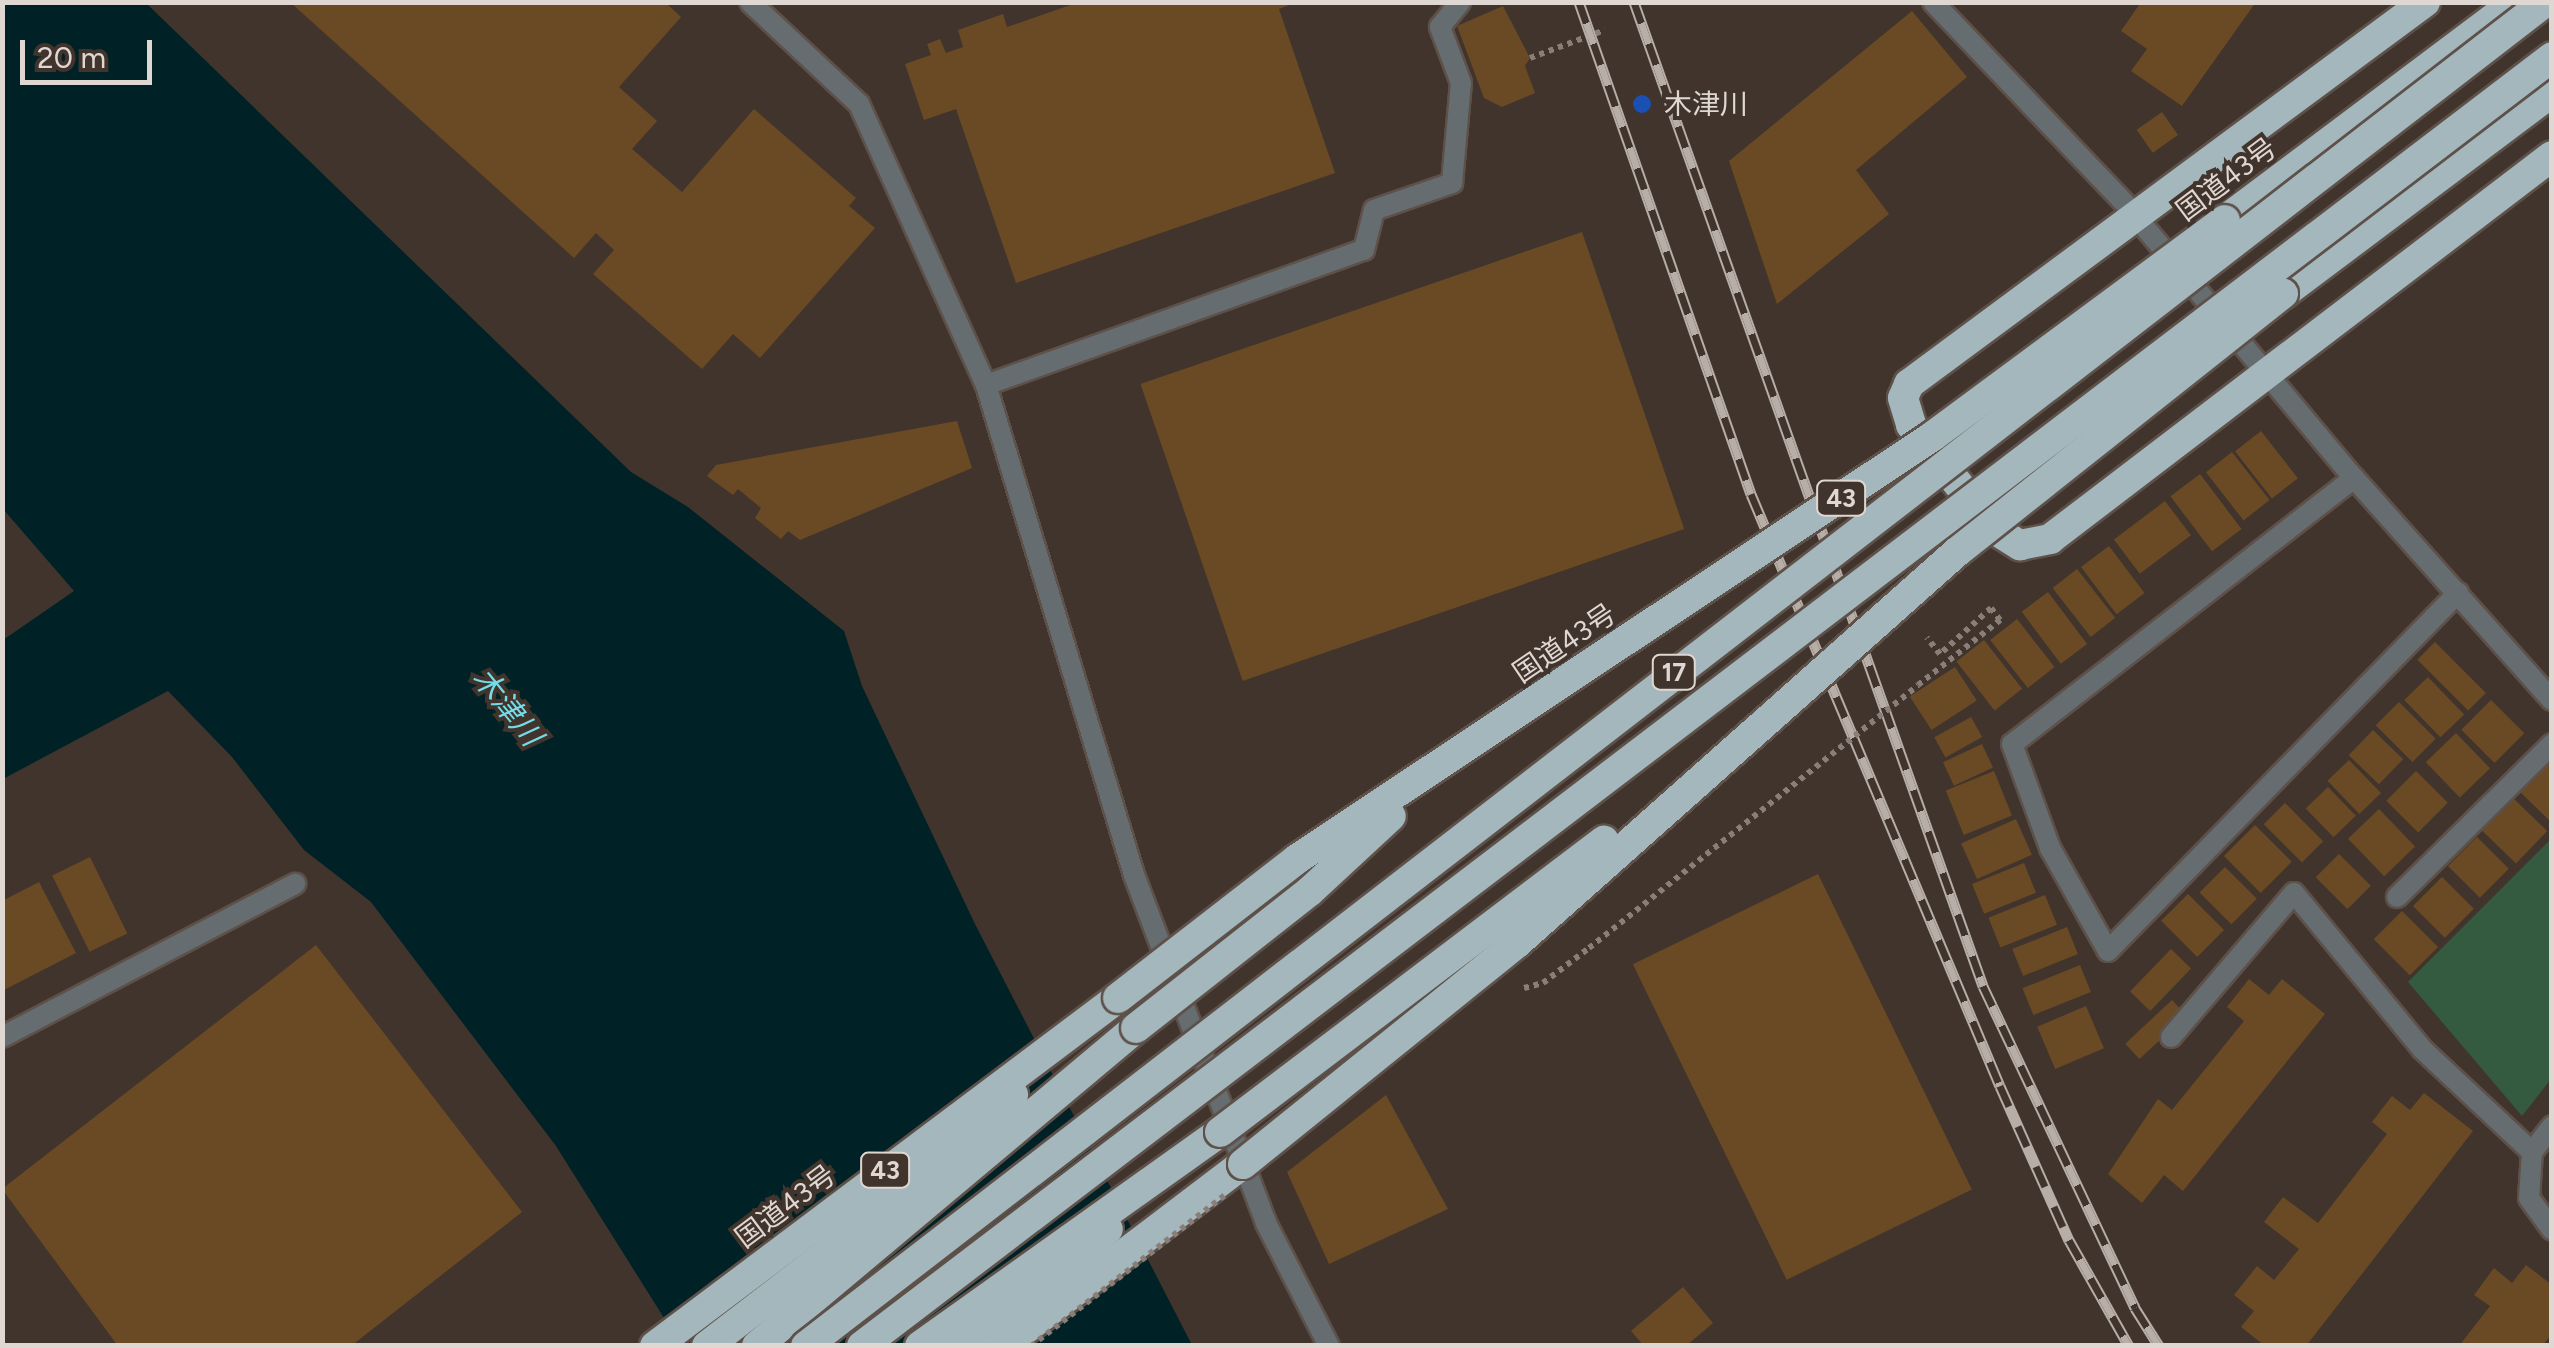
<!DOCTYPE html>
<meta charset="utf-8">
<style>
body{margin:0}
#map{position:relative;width:2554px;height:1348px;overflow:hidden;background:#41342c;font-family:Figtree,"Noto Sans JP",sans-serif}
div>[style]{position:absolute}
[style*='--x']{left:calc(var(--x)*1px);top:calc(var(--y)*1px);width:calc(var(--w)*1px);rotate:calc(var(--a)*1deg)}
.green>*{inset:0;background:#345a40}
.water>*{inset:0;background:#002226}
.building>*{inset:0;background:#694a24;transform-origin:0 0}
.path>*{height:6px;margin-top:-3px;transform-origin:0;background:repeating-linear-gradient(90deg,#8a7f78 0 5px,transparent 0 10px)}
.roads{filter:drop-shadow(2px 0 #5d514a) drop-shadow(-2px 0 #5d514a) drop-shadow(0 2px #5d514a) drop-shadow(0 -2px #5d514a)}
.lane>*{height:20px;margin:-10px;padding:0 10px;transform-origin:10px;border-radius:10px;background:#666d70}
.street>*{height:20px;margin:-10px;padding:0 10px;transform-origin:10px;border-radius:10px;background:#666d70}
.highway>*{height:30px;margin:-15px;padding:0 15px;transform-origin:15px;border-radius:15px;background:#a4b7bc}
.rail>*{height:11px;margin-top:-5.5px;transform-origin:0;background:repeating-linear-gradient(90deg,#41342c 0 22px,#b7aea8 0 44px);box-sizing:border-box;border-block:2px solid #b7aea8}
.path-bridge>*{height:6px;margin-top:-3px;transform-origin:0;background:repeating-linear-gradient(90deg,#8a7f78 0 5px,transparent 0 10px)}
.bridges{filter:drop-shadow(2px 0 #5d514a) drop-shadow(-2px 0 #5d514a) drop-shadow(0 2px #5d514a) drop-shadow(0 -2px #5d514a)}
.highway-bridge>*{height:30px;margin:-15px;padding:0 15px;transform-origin:15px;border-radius:15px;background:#a4b7bc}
.dots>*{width:28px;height:28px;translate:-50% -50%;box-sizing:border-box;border:5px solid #41342c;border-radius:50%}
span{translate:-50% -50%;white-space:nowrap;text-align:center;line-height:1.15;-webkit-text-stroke:8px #41342c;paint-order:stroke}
.shield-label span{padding:2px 8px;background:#41342c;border:2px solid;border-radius:8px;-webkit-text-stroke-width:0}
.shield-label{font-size:25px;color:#dfd7d2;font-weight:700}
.poi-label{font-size:28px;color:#dfd7d2}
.left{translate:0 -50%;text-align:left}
.street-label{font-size:28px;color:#dfd7d2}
.water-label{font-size:30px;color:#74dce8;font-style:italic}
.frame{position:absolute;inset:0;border:5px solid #dfd7d2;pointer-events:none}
.scale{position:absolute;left:20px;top:40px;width:132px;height:45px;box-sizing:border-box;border:5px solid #dfd7d2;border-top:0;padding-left:12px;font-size:30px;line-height:35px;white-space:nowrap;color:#dfd7d2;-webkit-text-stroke:8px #41342c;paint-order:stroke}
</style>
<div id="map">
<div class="green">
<i style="clip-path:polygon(2551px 839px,2551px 1079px,2522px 1116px,2408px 982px)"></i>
</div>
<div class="water">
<i style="clip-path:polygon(3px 3px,146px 3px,631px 472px,688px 507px,844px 631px,862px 686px,975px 924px,1192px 1345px,681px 1345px,556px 1146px,371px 902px,304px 850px,232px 757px,168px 691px,3px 779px,3px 640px,74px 591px,3px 509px)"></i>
</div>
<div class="building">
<i style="clip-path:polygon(290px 2px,665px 2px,681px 17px,619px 87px,657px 121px,632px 149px,682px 192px,754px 109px,856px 198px,849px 206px,875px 228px,760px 358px,733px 334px,702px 369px,593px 274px,614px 250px,596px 233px,574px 258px)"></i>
<i style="clip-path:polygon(1079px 2px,1297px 2px,1279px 9px,1335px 173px,1016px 283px,956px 109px,924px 120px,905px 64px,931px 55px,927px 44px,940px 39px,946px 53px,963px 47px,958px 30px,1003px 14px,1007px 27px)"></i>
<i style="clip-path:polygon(2141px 2px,2256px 2px,2182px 106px,2131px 71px,2147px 49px,2121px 31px)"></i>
<i style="clip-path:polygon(1503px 6px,1530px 58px,1525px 66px,1535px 93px,1502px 107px,1484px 98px,1457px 26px)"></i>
<i style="clip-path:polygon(1912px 11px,1967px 77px,1856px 170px,1889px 214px,1777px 304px,1729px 161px)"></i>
<i style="left:2162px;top:112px;width:28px;height:31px;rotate:55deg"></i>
<i style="left:1582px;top:232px;width:314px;height:467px;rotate:71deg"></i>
<i style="clip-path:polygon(957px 421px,972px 468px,800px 540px,788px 531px,781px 539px,755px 518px,761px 508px,738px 489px,733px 495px,707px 476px,716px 465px)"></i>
<i style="left:2261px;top:431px;width:60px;height:33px;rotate:52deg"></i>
<i style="left:2232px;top:452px;width:61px;height:33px;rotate:52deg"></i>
<i style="left:2200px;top:474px;width:69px;height:37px;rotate:53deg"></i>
<i style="left:2165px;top:501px;width:43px;height:64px;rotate:53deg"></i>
<i style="left:2109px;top:546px;width:59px;height:35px;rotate:53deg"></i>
<i style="left:2077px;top:569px;width:62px;height:31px;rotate:52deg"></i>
<i style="left:2048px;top:592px;width:65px;height:33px;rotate:53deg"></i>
<i style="left:2017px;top:619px;width:61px;height:34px;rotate:52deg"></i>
<i style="left:1984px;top:640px;width:62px;height:35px;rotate:52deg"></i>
<i style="left:2435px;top:642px;width:72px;height:25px;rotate:45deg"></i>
<i style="left:1955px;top:667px;width:40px;height:54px;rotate:57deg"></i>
<i style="left:2428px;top:677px;width:52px;height:33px;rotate:46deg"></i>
<i style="left:2491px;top:700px;width:47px;height:42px;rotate:45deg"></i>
<i style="left:2399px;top:702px;width:52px;height:33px;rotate:45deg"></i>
<i style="left:1971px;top:717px;width:23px;height:42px;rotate:61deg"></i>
<i style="left:2373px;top:730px;width:42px;height:35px;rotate:44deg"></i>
<i style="left:2456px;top:733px;width:49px;height:42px;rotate:46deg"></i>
<i style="left:1982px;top:744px;width:26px;height:43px;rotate:65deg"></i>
<i style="left:2349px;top:760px;width:46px;height:30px;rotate:46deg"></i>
<i style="clip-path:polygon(2547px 761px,2552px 765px,2552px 823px,2518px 790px)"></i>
<i style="left:1994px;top:771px;width:48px;height:52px;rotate:68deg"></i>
<i style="left:2416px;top:771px;width:45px;height:42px;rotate:45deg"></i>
<i style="left:2328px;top:787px;width:40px;height:31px;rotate:46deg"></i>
<i style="left:2512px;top:797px;width:49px;height:45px;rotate:44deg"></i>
<i style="left:2285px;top:803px;width:54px;height:30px;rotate:45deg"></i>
<i style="left:2379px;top:809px;width:52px;height:43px;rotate:46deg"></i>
<i style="left:2016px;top:819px;width:39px;height:60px;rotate:66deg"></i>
<i style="left:2255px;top:825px;width:52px;height:44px;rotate:45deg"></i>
<i style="left:2477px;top:837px;width:45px;height:41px;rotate:45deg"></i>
<i style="left:2339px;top:854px;width:45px;height:33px;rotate:45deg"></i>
<i style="left:90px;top:857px;width:85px;height:42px;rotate:64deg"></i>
<i style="left:2024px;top:863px;width:32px;height:56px;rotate:68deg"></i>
<i style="left:2225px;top:867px;width:45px;height:36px;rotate:45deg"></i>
<i style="left:1818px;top:874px;width:351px;height:206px;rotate:64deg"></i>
<i style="left:2442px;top:877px;width:45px;height:41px;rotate:45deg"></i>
<i style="clip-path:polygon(39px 882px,76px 953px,2px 991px,2px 901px)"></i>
<i style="left:2188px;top:894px;width:51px;height:38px;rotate:45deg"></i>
<i style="left:2045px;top:895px;width:32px;height:61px;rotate:68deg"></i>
<i style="left:2402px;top:911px;width:51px;height:40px;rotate:45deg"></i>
<i style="left:2067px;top:927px;width:29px;height:59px;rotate:68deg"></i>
<i style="clip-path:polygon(316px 945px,522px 1212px,351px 1346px,118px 1346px,2px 1189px)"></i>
<i style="left:2171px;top:949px;width:28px;height:59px;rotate:44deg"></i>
<i style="left:2080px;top:965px;width:29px;height:62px;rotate:68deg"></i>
<i style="clip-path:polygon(2249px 979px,2269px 995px,2282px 979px,2325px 1014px,2183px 1191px,2164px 1175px,2142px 1203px,2108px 1174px,2158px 1099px,2172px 1110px,2244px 1021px,2227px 1007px)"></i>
<i style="left:2172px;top:1000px;width:21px;height:64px;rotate:47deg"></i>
<i style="left:2086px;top:1006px;width:46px;height:53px;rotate:67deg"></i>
<i style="clip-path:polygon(2424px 1093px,2473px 1131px,2306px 1346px,2265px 1346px,2241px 1327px,2254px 1311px,2234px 1295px,2257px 1266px,2274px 1280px,2299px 1249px,2264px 1222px,2283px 1197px,2318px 1223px,2387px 1134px,2372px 1122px,2392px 1096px,2410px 1110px)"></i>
<i style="clip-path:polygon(1386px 1095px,1448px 1209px,1329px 1264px,1287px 1172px)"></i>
<i style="clip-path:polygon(2526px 1265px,2552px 1285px,2552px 1334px,2542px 1346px,2459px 1346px,2490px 1306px,2474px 1295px,2494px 1268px,2512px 1283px)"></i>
<i style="clip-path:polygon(1683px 1287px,1713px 1323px,1686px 1346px,1644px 1346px,1631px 1331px)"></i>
</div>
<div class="path">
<i style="--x:1530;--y:58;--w:80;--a:-20.5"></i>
<i style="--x:1918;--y:685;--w:105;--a:-38.4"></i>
<i style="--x:2000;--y:620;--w:15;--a:-127"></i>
<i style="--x:1991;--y:608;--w:69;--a:138"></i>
<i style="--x:1940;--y:654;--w:21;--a:-129"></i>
</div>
<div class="roads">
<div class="lane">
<i style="--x:2397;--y:897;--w:218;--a:-44.6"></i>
<i style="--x:2171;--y:1037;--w:189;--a:-49.5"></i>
<i style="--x:2294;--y:893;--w:202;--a:50.6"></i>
<i style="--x:2422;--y:1049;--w:151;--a:43.1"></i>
<i style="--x:2532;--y:1152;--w:46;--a:93.7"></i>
<i style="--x:2529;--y:1198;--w:39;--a:54"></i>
<i style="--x:2532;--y:1152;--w:33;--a:-52"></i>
</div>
<div class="street">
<i style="--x:750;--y:2;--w:149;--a:43.1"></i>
<i style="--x:859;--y:104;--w:308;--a:65.7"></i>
<i style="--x:986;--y:385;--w:512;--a:73.19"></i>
<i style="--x:1134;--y:875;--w:372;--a:69.2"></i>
<i style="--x:1266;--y:1223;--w:138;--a:62.9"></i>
<i style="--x:1933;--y:2;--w:282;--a:46.4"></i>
<i style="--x:2127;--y:206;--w:354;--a:50.2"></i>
<i style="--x:2354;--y:478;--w:297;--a:48.3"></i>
<i style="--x:986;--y:385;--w:401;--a:-19.7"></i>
<i style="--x:1364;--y:250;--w:41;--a:-76"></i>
<i style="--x:1374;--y:210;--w:83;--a:-19.1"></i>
<i style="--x:1452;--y:183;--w:100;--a:-84.9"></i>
<i style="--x:1461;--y:83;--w:60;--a:-110.6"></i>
<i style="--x:1440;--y:27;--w:32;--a:-51"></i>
<i style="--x:2354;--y:478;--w:433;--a:142.1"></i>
<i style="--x:2012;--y:744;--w:111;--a:69.9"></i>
<i style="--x:2050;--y:848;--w:118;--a:60.6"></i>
<i style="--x:2108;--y:951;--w:501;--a:-45.65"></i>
<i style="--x:2;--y:1037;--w:331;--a:-27.6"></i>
</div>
<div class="highway">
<i style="--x:2425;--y:2;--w:642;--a:143.49"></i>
<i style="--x:1909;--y:384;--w:15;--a:113"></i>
<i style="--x:1903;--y:398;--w:28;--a:73"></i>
<i style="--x:1911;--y:425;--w:133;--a:51.4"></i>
<i style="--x:1994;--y:529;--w:31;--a:32"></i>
<i style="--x:2020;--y:545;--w:31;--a:-11"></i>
<i style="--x:2050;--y:539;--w:631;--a:-37.34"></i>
<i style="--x:2225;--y:220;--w:363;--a:-36.9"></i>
<i style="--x:2283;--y:294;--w:336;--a:-36.9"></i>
<i style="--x:655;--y:1346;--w:579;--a:-36.93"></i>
<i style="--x:707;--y:1346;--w:213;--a:-37.6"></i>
<i style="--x:876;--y:1216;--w:183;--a:-41.5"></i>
<i style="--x:757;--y:1346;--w:495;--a:-40"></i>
<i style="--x:920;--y:1346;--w:369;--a:-35.5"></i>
<i style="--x:963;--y:1346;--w:186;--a:-38.9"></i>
<i style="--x:1003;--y:1346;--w:301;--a:-37.2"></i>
</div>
</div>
<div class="rail">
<i style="--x:1579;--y:2;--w:521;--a:70.73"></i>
<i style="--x:1751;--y:494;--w:642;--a:67.19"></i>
<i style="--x:2000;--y:1086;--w:169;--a:65.9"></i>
<i style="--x:2069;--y:1240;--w:122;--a:60.5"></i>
<i style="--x:1634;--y:2;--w:1044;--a:70.47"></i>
<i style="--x:1983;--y:986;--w:356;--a:64.7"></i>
<i style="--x:2135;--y:1308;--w:45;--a:57.7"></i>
</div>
<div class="path-bridge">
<i style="--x:1524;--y:988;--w:20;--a:-15"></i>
<i style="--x:1543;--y:983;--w:58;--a:-37.3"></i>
<i style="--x:1589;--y:948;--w:421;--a:-38.6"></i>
<i style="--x:1031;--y:1346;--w:246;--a:-37.9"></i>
</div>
<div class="bridges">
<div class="highway-bridge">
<i style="--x:1118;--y:998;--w:227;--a:-37.8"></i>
<i style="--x:1297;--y:859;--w:764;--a:-33.63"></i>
<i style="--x:1933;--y:436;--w:363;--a:-36.5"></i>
<i style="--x:1136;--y:1028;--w:221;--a:-38.2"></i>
<i style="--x:1310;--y:891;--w:110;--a:-42.8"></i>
<i style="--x:1220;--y:1132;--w:482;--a:-37.2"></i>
<i style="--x:1243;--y:1164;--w:352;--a:-38.9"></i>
<i style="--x:1517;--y:943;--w:589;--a:-41.63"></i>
<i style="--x:1957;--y:552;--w:416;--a:-38.4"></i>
<i style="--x:806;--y:1346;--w:2198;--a:-37.7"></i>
<i style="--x:862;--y:1346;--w:2125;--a:-37.33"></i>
</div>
</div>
<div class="dots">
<i style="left:1642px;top:104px;background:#1a4fb4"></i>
</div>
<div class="shield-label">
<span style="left:1841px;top:498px">43</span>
<span style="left:1674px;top:672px">17</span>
<span style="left:885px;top:1170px">43</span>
</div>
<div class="poi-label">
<span class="left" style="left:1664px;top:104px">木津川</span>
</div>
<div class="street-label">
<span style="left:2226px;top:179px;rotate:-37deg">国道43号</span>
<span style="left:1564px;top:643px;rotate:-34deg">国道43号</span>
<span style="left:785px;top:1206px;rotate:-37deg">国道43号</span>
</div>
<div class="water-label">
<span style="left:507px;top:707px;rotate:51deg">木津川</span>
</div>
<div class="frame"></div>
<div class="scale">20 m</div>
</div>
